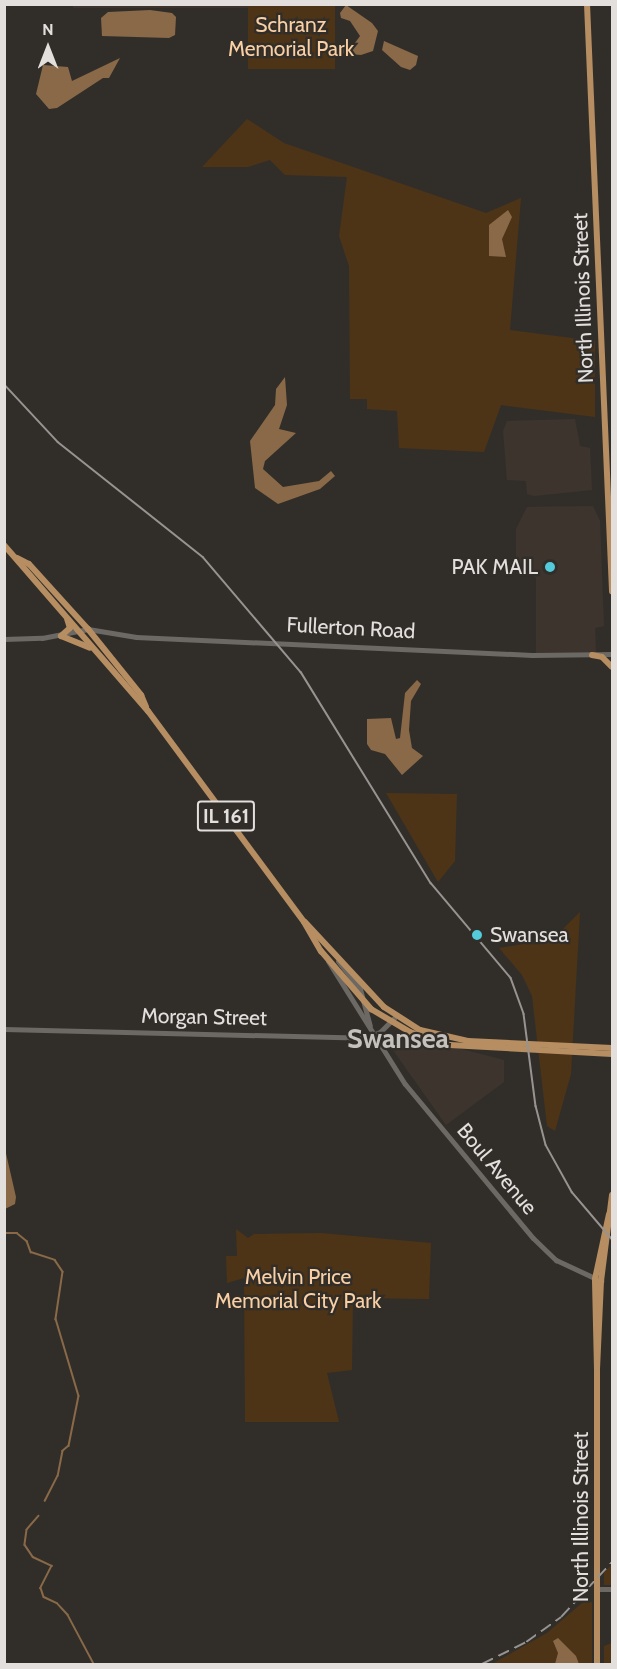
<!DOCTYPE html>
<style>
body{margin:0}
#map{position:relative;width:617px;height:1669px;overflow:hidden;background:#312e2a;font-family:Cabin,sans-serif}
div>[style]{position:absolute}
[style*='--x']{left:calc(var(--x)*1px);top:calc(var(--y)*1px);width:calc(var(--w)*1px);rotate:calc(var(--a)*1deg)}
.built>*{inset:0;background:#3d352d}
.green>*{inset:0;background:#4d3417;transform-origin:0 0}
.water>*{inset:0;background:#896947}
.stream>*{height:1.5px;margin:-0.75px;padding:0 0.75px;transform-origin:0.75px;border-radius:0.75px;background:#896947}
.secondary>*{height:5px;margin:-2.5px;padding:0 2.5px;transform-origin:2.5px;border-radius:2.5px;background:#6c6863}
.primary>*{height:6px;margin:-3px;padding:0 3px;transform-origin:3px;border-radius:3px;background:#b68e62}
.tram>*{height:1.5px;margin:-0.75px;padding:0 0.75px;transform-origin:0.75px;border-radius:0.75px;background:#969390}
.rail>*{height:1.5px;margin-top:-0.75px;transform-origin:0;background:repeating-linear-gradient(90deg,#969390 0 12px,transparent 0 18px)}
.dots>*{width:16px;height:16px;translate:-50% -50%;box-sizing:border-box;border:3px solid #312e2a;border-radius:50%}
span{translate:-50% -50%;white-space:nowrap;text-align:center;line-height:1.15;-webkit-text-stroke:4.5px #312e2a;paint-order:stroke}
.shield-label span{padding:2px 4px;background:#312e2a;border:2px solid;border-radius:4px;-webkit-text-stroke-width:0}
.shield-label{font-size:20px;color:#e2dfdd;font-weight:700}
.park-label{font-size:21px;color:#f9cfa3}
.street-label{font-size:21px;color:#e2dfdd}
.poi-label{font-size:21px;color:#e2dfdd}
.right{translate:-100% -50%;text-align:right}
.left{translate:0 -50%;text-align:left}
.district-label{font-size:27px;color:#c4c0bb;font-weight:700}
.frame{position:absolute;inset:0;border:6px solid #e2dfdd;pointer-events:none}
.north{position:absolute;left:18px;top:18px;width:60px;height:60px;-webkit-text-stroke:4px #312e2a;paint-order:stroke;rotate:0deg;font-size:16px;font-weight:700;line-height:24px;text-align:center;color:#e2dfdd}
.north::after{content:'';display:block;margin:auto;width:21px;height:27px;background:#e2dfdd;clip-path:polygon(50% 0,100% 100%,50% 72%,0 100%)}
</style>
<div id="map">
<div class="built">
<i style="clip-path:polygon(73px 4px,248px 5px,248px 8px,73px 8px)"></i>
<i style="clip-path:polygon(575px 419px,580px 446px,590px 448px,592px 490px,534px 496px,527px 494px,526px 481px,507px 480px,503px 431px,507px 421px)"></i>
<i style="clip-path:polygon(593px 506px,600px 521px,604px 626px,595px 628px,596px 652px,536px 653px,536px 578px,516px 563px,516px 529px,527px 507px)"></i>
<i style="clip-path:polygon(403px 1034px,504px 1060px,504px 1082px,446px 1125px,383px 1036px)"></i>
</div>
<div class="green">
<i style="left:248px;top:5px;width:87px;height:64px"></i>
<i style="clip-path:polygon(247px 119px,284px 143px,486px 213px,521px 198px,510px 330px,595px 341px,595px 417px,501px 405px,484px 452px,399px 448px,397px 411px,367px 409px,367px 399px,350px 399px,349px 266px,339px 236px,347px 177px,285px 175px,270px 160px,248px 167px,202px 167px)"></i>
<i style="clip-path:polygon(386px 793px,457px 794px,455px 861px,438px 882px)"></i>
<i style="clip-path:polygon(580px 912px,571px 1074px,555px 1131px,547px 1126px,532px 996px,522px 975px,499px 948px,553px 939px)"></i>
<i style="clip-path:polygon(236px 1229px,248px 1238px,254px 1234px,321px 1233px,431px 1243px,429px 1299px,353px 1298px,352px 1370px,327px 1373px,339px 1422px,245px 1422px,244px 1278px,227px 1283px,226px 1256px,237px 1256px)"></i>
<i style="clip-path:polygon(612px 1564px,612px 1585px,604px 1585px,604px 1573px)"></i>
<i style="clip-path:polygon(583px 1602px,592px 1602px,592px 1664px,492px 1664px,547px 1633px)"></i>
<i style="clip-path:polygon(612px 1643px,612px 1664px,604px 1664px,604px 1646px)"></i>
</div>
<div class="water">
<i style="clip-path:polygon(346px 5px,372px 23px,378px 31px,373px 51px,361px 55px,338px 53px,336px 46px,352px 47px,360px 36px,350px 21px,341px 18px,340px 13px)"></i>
<i style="clip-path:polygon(150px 10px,172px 13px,176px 17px,175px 35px,169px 38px,102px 36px,101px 18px,108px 12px)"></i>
<i style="clip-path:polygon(384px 41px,418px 56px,416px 65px,410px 70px,401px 67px,382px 50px)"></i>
<i style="clip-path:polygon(120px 58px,109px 78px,103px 78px,57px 108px,49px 109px,36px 94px,43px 65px,68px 67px,72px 81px)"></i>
<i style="clip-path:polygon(508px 210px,512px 217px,502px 239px,506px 257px,489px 256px,489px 225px)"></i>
<i style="clip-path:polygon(285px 377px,287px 405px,279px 429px,296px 433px,265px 461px,263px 469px,283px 487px,319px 481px,331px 471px,335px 476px,320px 489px,278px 504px,255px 488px,250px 441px,275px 405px,276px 389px)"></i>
<i style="clip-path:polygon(417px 680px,421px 684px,411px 701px,409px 730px,412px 748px,423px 756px,402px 775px,385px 754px,371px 750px,367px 744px,367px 719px,391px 718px,396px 739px,400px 738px,405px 693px)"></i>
<i style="clip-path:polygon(5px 1149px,16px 1197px,15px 1204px,5px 1209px)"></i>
<i style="clip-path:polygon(558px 1638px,576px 1656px,579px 1664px,555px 1664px,558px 1653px,553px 1641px)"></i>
</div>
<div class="stream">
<i style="--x:4;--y:1233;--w:13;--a:0"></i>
<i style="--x:17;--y:1233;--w:13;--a:39"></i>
<i style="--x:27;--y:1241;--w:12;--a:70"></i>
<i style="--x:31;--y:1252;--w:25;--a:18"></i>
<i style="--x:55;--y:1260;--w:14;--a:56"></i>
<i style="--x:63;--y:1272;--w:48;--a:98.5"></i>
<i style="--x:56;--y:1319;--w:80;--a:73.4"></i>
<i style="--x:79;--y:1396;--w:51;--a:101.3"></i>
<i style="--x:69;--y:1446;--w:8;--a:140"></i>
<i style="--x:63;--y:1451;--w:25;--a:101"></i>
<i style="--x:58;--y:1476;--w:28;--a:117"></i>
<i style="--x:39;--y:1516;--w:18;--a:131"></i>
<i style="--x:27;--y:1530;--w:15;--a:98"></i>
<i style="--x:25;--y:1545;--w:14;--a:56"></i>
<i style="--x:33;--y:1557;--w:21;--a:25"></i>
<i style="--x:52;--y:1566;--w:25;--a:117"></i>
<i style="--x:41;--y:1588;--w:9;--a:72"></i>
<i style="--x:44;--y:1597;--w:14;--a:25"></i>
<i style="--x:57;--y:1603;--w:16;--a:47"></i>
<i style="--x:68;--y:1615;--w:55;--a:62"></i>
</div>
<div class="secondary">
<i style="--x:4;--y:639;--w:38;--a:-2"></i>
<i style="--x:42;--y:638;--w:47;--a:-11.1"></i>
<i style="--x:88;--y:629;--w:49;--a:9.5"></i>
<i style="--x:136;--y:637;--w:396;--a:2.6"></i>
<i style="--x:532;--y:655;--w:80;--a:-0.7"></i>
<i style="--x:328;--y:961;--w:145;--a:58"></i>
<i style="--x:405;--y:1084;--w:200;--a:50.3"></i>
<i style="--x:533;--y:1238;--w:32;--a:44"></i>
<i style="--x:556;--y:1260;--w:50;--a:25"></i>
<i style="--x:338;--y:961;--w:36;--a:52"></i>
<i style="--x:360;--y:989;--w:38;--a:75"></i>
<i style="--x:4;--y:1029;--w:361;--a:1.4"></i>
<i style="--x:365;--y:1038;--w:16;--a:-22"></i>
<i style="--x:380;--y:1032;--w:20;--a:-45"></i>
<i style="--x:597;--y:1589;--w:15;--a:0"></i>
</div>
<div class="primary">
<i style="--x:587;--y:4;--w:588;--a:87.56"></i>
<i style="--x:4;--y:545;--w:220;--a:49.1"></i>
<i style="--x:148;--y:711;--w:262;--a:53.5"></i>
<i style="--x:304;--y:922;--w:34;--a:60"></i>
<i style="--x:321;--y:951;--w:77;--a:49.2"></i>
<i style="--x:371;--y:1009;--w:45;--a:30.5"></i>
<i style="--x:410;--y:1032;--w:42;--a:18"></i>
<i style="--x:450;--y:1045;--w:162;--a:3.2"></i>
<i style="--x:17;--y:558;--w:13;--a:27"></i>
<i style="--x:29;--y:564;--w:88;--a:47.8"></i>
<i style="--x:88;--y:629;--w:85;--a:51.2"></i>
<i style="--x:141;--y:695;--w:13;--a:67"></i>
<i style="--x:61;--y:636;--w:31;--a:22"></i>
<i style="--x:61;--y:636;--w:12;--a:-42"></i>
<i style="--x:70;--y:628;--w:9;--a:-108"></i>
<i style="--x:592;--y:655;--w:10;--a:11"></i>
<i style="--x:602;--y:657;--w:14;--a:45"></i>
<i style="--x:305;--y:922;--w:116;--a:47.1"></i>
<i style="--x:384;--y:1007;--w:43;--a:32.6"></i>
<i style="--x:420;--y:1030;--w:49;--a:12.9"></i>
<i style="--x:468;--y:1041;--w:144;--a:2.8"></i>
<i style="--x:597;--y:1369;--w:90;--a:-91.3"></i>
<i style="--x:595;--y:1279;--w:66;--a:-77.8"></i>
<i style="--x:597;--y:1664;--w:295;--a:-90"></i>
<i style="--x:597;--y:1369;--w:88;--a:-87.4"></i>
<i style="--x:601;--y:1281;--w:87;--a:-82.7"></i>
</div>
<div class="tram">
<i style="--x:4;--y:384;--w:79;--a:47"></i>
<i style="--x:58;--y:442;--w:185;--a:38.4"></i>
<i style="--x:203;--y:557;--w:151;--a:49.6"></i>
<i style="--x:301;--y:672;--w:248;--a:58.4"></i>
<i style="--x:431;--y:883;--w:124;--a:49.9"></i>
<i style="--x:511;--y:978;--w:38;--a:70"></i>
<i style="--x:524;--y:1014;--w:93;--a:82.6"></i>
<i style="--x:536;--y:1106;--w:40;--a:75.6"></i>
<i style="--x:546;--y:1145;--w:54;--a:61"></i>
<i style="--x:572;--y:1192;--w:62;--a:49.6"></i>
</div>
<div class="rail">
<i style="--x:482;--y:1664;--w:49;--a:-26.6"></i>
<i style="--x:526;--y:1642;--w:43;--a:-35.5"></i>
<i style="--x:561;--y:1617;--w:75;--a:-47.2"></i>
</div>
<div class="dots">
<i style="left:550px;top:567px;background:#53cbdb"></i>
<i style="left:477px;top:935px;background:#53cbdb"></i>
</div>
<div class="shield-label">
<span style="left:226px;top:816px">IL 161</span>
</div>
<div class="park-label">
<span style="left:291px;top:37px">Schranz<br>Memorial Park</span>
<span style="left:298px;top:1289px">Melvin Price<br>Memorial City Park</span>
</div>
<div class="street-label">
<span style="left:583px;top:298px;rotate:-92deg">North Illinois Street</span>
<span style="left:351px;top:628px;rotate:3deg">Fullerton Road</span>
<span style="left:204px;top:1017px;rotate:1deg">Morgan Street</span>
<span style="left:497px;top:1169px;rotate:50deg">Boul Avenue</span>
<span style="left:581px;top:1517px;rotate:-90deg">North Illinois Street</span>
</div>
<div class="poi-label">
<span class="right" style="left:538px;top:567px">PAK MAIL</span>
<span class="left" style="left:490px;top:935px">Swansea</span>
</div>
<div class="district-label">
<span style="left:398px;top:1039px">Swansea</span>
</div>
<div class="frame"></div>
<div class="north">N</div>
</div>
